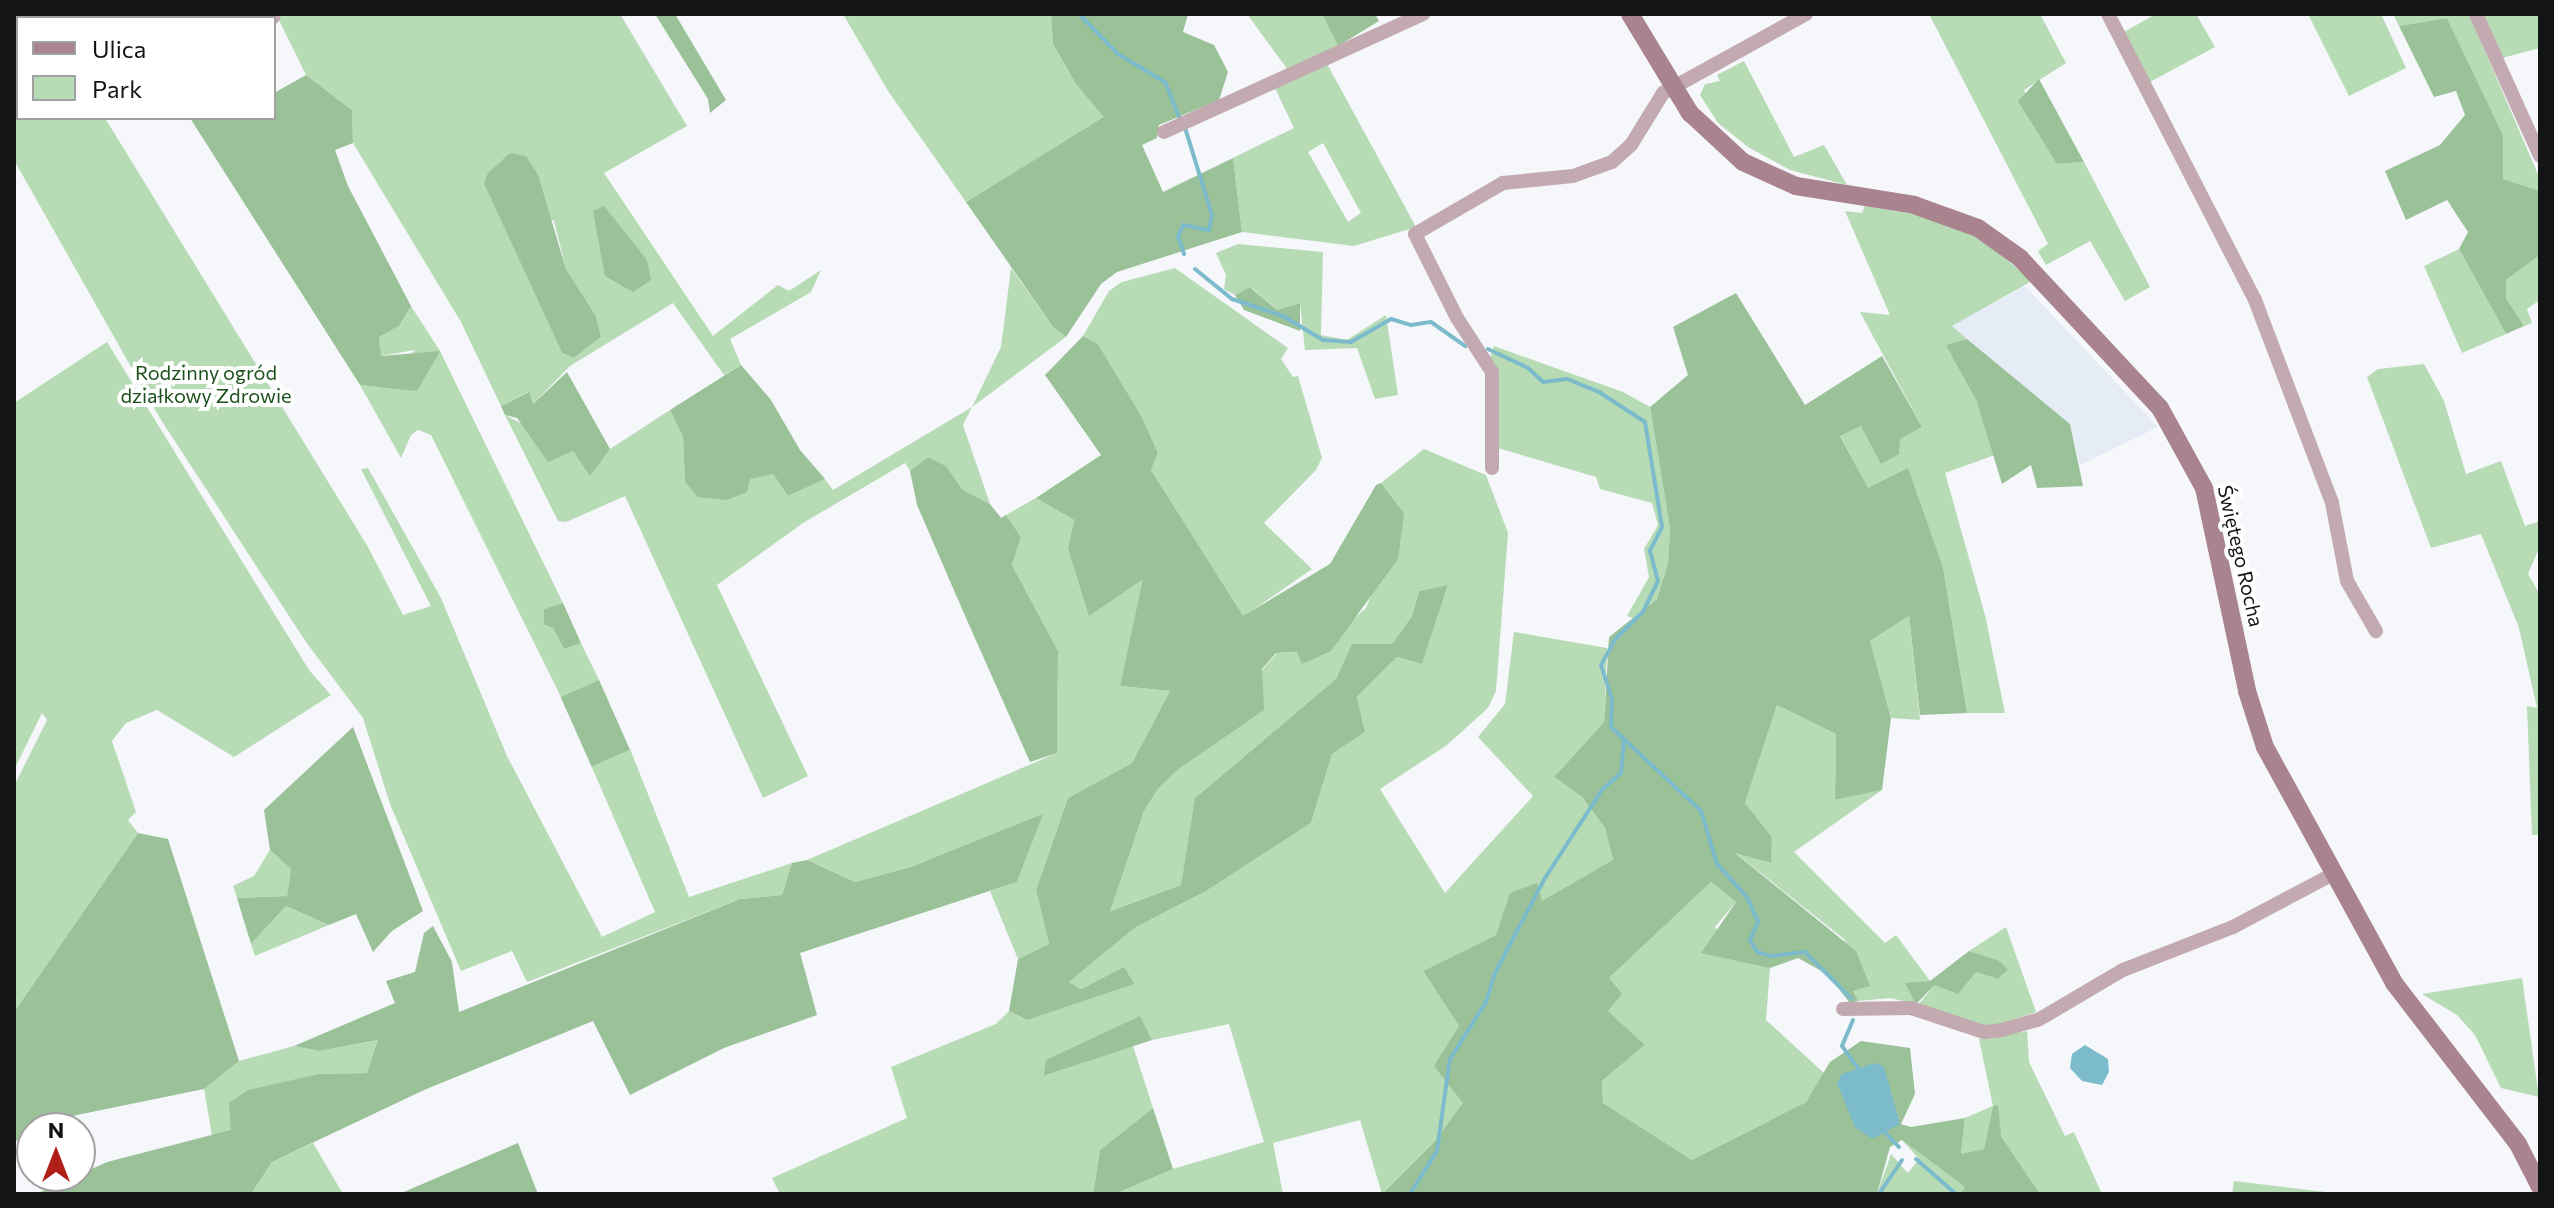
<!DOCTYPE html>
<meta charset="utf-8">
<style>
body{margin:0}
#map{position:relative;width:2554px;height:1208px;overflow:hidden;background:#f5f7fb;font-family:Commissioner,sans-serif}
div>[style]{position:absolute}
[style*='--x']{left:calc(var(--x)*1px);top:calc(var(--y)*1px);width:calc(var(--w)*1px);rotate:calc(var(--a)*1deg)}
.built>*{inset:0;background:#e5ecf6}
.green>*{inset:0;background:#b7dbb5}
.forest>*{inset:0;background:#9bc199;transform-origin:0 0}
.water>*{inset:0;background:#7bbbcb}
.stream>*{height:4px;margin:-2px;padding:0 2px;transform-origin:2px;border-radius:2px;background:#7bbbcb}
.street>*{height:14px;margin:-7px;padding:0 7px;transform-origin:7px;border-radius:7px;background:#c3aab1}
.secondary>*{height:18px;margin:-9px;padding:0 9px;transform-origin:9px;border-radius:9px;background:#a9848e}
span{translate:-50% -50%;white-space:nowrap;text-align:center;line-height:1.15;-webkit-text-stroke:8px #fff;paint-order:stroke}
.park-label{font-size:20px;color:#1c501c}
.street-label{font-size:20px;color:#131415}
.frame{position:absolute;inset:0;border:16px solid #131415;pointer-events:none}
.legend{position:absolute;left:16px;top:16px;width:260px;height:104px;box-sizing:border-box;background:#fff;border:2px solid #a1a1a1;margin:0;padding:10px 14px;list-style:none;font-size:24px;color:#131415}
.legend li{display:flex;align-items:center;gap:16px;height:40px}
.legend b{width:40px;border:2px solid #a1a1a1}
.north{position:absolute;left:16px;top:1112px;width:80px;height:80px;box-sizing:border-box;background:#fff;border:2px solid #a1a1a1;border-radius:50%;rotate:0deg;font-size:22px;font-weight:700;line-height:32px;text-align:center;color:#131415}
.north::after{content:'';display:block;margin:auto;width:28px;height:36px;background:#af1f18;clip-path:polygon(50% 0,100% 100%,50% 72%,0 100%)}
</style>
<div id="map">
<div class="built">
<i style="clip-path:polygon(2025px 286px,2158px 427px,2080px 465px,2070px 424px,1951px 326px)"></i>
</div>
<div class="green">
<i style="clip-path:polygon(14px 14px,38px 18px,18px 18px,18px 118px,105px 118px,368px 547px,403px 615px,431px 606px,361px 469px,368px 468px,441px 598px,507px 756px,602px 937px,655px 912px,590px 763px,630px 749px,689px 897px,792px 863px,782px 895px,740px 899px,527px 982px,512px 951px,461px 971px,390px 804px,363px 718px,306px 642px,161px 420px,14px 160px)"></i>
<i style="clip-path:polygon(evenodd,276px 14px,620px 14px,687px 126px,604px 173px,713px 336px,778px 285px,789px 291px,821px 270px,811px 292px,730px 339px,741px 365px,724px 375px,673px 303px,570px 366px,533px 404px,528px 392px,501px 406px,461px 322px,353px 143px,352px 110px,306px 75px,276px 14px,484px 184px,554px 221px,566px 269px,596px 316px,601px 337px,574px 358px,562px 353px,484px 184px)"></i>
<i style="clip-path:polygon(843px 14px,1051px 14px,1053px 44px,1076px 84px,1105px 117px,966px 202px,888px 91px)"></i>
<i style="clip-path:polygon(1247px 14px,1322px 14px,1338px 46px,1288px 70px)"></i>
<i style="clip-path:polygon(1929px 14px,2040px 14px,2066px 63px,2024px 90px,2057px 164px,2084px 162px,2150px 287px,2125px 301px,2090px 241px,2046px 265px,2038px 251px,2048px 244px)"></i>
<i style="clip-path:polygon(2156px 14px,2196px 14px,2215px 47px,2148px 83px,2122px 33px)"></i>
<i style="clip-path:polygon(2308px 14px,2381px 14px,2406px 68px,2349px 96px)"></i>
<i style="clip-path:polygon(2393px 14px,2469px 14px,2540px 179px,2540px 191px,2503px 179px,2503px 135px,2447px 18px,2399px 26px)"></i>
<i style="clip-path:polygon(2482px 14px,2540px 14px,2540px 48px,2502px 58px)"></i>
<i style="clip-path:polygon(1744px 61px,1794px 157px,1824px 145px,1847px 185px,1790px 170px,1748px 147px,1718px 123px,1700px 95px,1705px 84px,1720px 81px,1717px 75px)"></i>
<i style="clip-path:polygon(evenodd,1326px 62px,1416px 227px,1354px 246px,1242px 232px,1233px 158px,1294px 128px,1274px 86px,1326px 62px,1323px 143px,1361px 213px,1348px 222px,1308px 152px,1323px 143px)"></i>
<i style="clip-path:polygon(1865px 206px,1930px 217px,1980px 237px,2032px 281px,1952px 326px,1967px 339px,1947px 345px,1977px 402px,1995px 455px,1945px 473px,1985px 615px,2005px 713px,1967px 713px,1943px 567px,1908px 469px,1868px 489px,1840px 435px,1861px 426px,1899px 439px,1922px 427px,1860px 312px,1890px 315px,1845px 211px,1862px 213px)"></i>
<i style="clip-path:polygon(1238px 244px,1323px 252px,1321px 335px,1347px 340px,1386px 315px,1398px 395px,1375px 399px,1357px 348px,1305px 350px,1300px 303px,1277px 310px,1251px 287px,1235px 295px,1224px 289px,1226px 275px,1216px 253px)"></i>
<i style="clip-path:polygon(2459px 249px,2506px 334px,2462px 353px,2424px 266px)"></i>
<i style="clip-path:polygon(2540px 255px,2540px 300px,2527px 309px,2532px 323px,2524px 326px,2506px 298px,2506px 280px)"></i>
<i style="clip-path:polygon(1011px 268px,1053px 327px,1066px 337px,972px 407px,963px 425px,990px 504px,963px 490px,946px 466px,928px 457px,910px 471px,905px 463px,803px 523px,717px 585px,808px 776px,763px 798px,625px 496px,566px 522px,558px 521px,505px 415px,573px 451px,590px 475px,610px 449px,670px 410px,683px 437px,685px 482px,773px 474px,788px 496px,825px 479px,833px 490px,972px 407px,1001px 347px)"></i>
<i style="clip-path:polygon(1175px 268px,1288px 348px,1281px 359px,1293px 377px,1298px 376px,1322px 458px,1316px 470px,1264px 523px,1312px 569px,1243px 617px,1151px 470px,1158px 453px,1142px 417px,1098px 344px,1083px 336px,1109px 291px,1122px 282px)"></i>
<i style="clip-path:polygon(411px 306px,440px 351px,563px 603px,544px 609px,553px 628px,564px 649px,581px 643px,599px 680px,570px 693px,561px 697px,431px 435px,418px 430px,411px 435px,401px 458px,360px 385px,382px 387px,415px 350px,380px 356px,379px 337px,399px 326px)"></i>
<i style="clip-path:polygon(107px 342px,309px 670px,331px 695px,234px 757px,157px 710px,126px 723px,112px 741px,136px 812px,128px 820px,138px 833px,14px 1012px,14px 786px,47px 720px,42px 713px,14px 770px,14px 403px)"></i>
<i style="clip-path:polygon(1494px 346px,1623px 392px,1650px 407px,1670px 528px,1668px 563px,1657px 599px,1633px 618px,1627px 616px,1649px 577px,1644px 549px,1658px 525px,1652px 503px,1600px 489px,1596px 477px,1498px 448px,1490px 358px)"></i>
<i style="clip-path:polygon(2424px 364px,2444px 401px,2466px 474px,2501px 461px,2525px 526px,2540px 521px,2540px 546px,2528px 574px,2540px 595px,2540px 835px,2532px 835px,2527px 706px,2537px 708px,2519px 628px,2481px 534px,2431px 548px,2367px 377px,2378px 369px)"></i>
<i style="clip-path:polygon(1424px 449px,1486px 475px,1508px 533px,1496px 691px,1488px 708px,1447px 745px,1380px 789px,1445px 893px,1533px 796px,1478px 737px,1505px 704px,1514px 632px,1607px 648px,1604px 722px,1554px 777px,1582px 797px,1605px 828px,1613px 860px,1496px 935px,1423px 971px,1459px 1026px,1464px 1103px,1436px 1140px,1382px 1194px,1360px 1120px,1273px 1143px,1283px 1194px,1115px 1194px,1173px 1169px,1264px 1142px,1229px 1024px,1152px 1040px,1140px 1017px,1045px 1076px,1133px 1046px,1153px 1108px,1100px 1150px,1093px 1194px,780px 1194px,772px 1178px,907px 1118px,891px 1067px,996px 1024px,1009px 1011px,1027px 1020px,1124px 967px,1081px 989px,1069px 982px,1136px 927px,1206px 891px,1311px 823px,1332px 754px,1365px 732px,1357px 697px,1397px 657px,1422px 664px,1448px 585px,1419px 591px,1412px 616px,1392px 644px,1352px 645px,1336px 679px,1196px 797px,1181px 885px,1109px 911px,1144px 811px,1158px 789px,1277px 653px,1331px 651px,1346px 626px,1366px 608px,1404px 513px,1381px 483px)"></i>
<i style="clip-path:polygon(1036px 498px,1074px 520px,1068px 548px,1144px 578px,1120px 686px,1170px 691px,1132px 763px,1068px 798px,1036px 890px,1049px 944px,1018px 959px,990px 891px,1017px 882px,1042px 815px,909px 867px,855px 882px,807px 860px,1057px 753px,1058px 651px,1012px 565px,1021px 537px,1006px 515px)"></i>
<i style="clip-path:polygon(1909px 616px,1920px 720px,1891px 718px,1870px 641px)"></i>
<i style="clip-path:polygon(1777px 705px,1836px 734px,1835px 800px,1882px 790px,1794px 852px,1885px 943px,1896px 935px,1930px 981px,1916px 1004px,1890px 998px,1858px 1001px,1852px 991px,1869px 986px,1844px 939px,1733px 851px,1770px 863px,1772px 837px,1745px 803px)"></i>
<i style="clip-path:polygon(270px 850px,291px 869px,287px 896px,237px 898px,233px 886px,254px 876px)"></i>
<i style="clip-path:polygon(1711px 882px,1736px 902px,1715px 927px,1750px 962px,1770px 968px,1766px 1020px,1824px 1073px,1806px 1102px,1692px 1160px,1603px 1103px,1602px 1081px,1645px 1045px,1608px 1011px,1609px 978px)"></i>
<i style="clip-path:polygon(286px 906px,329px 925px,255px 956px,251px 944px)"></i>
<i style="clip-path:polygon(2006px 927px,2036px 1012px,1989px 1028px,1918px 1005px,1935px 985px,1976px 972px,1998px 979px,2007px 971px,1998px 960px,1969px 951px)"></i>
<i style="clip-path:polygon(2522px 978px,2539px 1097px,2501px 1088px,2475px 1035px,2457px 1015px,2422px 994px)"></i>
<i style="clip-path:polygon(2027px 1031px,2029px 1062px,2065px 1136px,2074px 1132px,2102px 1194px,2040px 1194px,2001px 1136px,1993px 1106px,1984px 1149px,1961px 1154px,1965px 1118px,1993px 1106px,1979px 1039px)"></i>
<i style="clip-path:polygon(379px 1040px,367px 1073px,319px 1074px,232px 1130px,212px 1136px,204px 1089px,239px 1061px,294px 1046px,319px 1051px)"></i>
<i style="clip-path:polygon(1901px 1139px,1965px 1187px,1960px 1194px,1877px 1194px,1891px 1154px,1908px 1173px,1919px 1159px)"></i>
<i style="clip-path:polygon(313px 1143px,343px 1194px,251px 1194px,272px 1162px)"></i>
<i style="clip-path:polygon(2234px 1181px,2342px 1194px,2232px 1194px)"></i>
</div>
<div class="forest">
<i style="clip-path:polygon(655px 14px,675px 14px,726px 100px,710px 113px,708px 99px)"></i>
<i style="clip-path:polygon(1051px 14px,1188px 14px,1183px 32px,1214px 45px,1228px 72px,1219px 100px,1159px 125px,1157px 138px,1142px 145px,1163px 192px,1233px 158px,1242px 232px,1117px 272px,1101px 284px,1066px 337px,1053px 327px,966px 202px,1104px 117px,1076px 84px,1053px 44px)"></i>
<i style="clip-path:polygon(1322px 14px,1375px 14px,1379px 21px,1338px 46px)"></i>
<i style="clip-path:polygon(2447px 18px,2503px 135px,2503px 179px,2540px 191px,2540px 255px,2506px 280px,2506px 298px,2524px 326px,2506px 334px,2459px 249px,2468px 232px,2447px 200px,2406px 220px,2385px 171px,2440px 145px,2465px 115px,2456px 91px,2434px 97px,2399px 26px)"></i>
<i style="clip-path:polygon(306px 75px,352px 110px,353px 143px,335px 150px,348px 186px,411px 306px,399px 326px,379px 337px,381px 356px,440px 351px,417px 391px,360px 385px,190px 118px,274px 118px,274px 93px)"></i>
<i style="clip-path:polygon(2039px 79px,2084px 162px,2057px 164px,2018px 101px)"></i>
<i style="clip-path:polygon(510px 153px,526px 156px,538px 175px,566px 269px,596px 316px,601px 337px,574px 358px,562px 353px,484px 184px,488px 173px)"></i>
<i style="clip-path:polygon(604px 206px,647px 260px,651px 280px,633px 292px,605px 276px,593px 211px)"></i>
<i style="clip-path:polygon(1250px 287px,1277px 310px,1300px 303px,1300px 331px,1244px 310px,1235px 295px)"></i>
<i style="clip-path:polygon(1736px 293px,1805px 405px,1882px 356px,1922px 427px,1900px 439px,1899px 454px,1881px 464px,1861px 426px,1840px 436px,1868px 488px,1908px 468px,1943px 567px,1967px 713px,1920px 715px,1909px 616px,1870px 641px,1891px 718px,1882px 790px,1835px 800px,1836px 734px,1777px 705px,1745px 803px,1772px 837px,1771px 863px,1735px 853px,1856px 951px,1870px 986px,1853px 991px,1858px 1001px,1850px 1003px,1827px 974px,1798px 958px,1770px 968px,1701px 953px,1736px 902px,1711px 882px,1609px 978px,1622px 994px,1608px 1011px,1645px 1045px,1602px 1081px,1603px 1103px,1692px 1160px,1806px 1102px,1830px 1062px,1861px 1041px,1910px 1048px,1915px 1094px,1901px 1124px,1911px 1127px,1965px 1118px,1961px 1154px,1984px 1149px,1993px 1106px,1998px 1105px,2001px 1136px,2040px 1194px,1960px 1194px,1965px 1187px,1902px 1140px,1890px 1147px,1877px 1194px,1382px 1194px,1436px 1140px,1463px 1103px,1434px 1066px,1459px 1026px,1423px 971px,1496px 935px,1510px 893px,1537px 883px,1542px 901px,1613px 860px,1605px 828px,1582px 797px,1554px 777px,1604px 722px,1609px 637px,1657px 599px,1668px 563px,1670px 528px,1650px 407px,1688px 375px,1673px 327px)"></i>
<i style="clip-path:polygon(1083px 336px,1098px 344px,1142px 417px,1158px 453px,1151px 470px,1243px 616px,1330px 564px,1376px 485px,1381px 483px,1404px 513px,1398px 559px,1331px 651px,1302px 664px,1297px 652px,1276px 653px,1262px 669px,1264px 710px,1177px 770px,1158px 789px,1144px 811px,1110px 911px,1181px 885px,1195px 798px,1336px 679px,1352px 644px,1392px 644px,1412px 616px,1419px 591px,1448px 585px,1422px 664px,1397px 657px,1357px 697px,1365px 732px,1332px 754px,1311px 823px,1206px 891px,1136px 927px,1069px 982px,1081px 989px,1124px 967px,1134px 984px,1027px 1020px,1009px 1011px,1018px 959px,1049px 944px,1036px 890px,1068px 798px,1132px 763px,1170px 691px,1120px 686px,1143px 579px,1089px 616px,1068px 548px,1074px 520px,1036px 498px,1101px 455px,1045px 375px)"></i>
<i style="clip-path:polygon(1967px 339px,2070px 424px,2083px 486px,2037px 488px,2031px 465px,2002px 484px,1977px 402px,1946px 345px)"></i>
<i style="clip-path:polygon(741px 365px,771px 400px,800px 450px,825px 479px,788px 496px,773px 474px,750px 479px,747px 492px,727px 500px,698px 497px,685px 482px,683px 437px,670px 410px)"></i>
<i style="clip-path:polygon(567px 372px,610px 449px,590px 476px,573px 451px,548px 462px,517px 418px,505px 415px,501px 406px,529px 392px,533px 404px)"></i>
<i style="clip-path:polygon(928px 457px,946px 466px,963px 490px,990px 504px,1001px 518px,1006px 515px,1021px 537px,1012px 565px,1058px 651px,1057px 753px,1030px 762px,966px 618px,917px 505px,910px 471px)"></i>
<i style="clip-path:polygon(563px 603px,581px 643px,564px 649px,553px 628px,544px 624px,544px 609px)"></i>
<i style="left:599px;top:680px;width:76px;height:42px;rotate:66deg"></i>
<i style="clip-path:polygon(353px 727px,423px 911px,392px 931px,373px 952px,356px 914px,329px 925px,286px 906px,251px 944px,237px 898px,287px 896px,291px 869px,270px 850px,264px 810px)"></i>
<i style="clip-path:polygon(1043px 814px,1017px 882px,800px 953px,817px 1015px,724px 1048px,630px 1095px,593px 1021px,424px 1090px,272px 1162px,251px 1194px,36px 1194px,107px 1162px,231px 1130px,229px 1103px,248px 1090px,319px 1074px,367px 1073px,378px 1040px,319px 1051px,294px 1046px,395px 1003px,386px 981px,415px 972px,424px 933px,433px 926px,452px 962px,459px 1012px,740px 899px,782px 895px,792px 863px,807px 860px,855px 882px,910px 867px)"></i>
<i style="clip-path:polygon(138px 833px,168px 839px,239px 1061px,204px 1089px,77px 1115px,32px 1128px,14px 1143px,14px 1012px)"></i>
<i style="clip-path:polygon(1969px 951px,1998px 960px,2008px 970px,1998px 979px,1976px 972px,1958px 994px,1935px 985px,1916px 1004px,1905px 983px,1930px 981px)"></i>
<i style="clip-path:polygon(1140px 1016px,1152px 1040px,1044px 1076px,1046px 1060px)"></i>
<i style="clip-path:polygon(1153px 1108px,1173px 1169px,1115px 1194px,1093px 1194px,1100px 1150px)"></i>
<i style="clip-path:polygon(518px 1143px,538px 1194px,399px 1194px)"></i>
</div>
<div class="water">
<i style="clip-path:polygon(2085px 1045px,2108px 1059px,2109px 1072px,2102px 1085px,2082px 1081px,2070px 1068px,2072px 1054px)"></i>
<i style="clip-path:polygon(1875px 1063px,1884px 1067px,1900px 1124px,1872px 1139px,1855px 1127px,1837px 1083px,1842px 1074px)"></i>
</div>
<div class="stream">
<i style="--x:1079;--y:14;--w:56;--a:45.7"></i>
<i style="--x:1118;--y:54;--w:55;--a:30.8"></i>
<i style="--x:1165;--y:82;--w:40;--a:68"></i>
<i style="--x:1184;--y:254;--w:18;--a:-109"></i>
<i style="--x:1178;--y:237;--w:13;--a:-67"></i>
<i style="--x:1183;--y:225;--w:26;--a:11"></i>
<i style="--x:1209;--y:230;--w:15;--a:-79"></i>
<i style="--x:1212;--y:215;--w:88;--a:-107.2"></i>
<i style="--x:1195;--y:269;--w:48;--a:39"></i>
<i style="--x:1232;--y:299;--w:54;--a:18.4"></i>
<i style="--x:1283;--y:316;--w:47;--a:31"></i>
<i style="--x:1323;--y:340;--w:28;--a:4"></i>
<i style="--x:1351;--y:342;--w:46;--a:-29.9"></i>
<i style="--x:1391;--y:319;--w:21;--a:17"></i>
<i style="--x:1411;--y:325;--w:20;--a:-9"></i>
<i style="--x:1431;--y:322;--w:42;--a:35.2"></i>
<i style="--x:1488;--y:349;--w:44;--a:25.4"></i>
<i style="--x:1528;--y:368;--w:21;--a:43"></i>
<i style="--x:1543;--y:382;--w:24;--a:-7"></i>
<i style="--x:1567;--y:379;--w:35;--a:22"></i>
<i style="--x:1599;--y:392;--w:55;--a:33.1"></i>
<i style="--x:1645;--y:422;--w:106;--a:80.8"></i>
<i style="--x:1662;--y:527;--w:27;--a:117"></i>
<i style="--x:1650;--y:551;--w:31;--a:75"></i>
<i style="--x:1658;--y:581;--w:34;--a:116"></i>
<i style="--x:1643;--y:612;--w:37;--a:136"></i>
<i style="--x:1616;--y:638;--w:31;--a:119"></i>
<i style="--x:1601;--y:665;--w:35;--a:72"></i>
<i style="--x:1612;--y:698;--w:29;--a:92"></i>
<i style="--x:1611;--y:727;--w:123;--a:43"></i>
<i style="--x:1701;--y:811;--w:55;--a:73.2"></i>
<i style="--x:1717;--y:864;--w:45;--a:47.7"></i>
<i style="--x:1747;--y:897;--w:27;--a:66"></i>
<i style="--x:1758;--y:922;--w:20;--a:114"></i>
<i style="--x:1750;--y:940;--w:14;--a:60"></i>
<i style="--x:1757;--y:952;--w:15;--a:16"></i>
<i style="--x:1771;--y:956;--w:34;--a:-7"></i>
<i style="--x:1805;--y:952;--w:65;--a:45"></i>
<i style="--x:1853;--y:1020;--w:28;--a:113"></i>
<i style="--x:1842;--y:1046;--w:31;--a:54"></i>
<i style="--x:1884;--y:1131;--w:22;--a:47"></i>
<i style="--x:1916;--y:1159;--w:53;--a:41.2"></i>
<i style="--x:1410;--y:1194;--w:51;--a:-57.9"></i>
<i style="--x:1437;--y:1151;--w:93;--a:-82"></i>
<i style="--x:1450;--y:1059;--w:67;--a:-57.7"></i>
<i style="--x:1486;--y:1002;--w:28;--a:-73"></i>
<i style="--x:1494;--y:975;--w:110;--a:-62.3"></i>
<i style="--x:1545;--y:878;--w:105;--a:-57.1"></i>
<i style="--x:1602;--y:790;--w:25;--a:-42"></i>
<i style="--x:1621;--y:773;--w:32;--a:-85"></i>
<i style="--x:1879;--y:1194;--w:41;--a:-55.9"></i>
</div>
<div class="street">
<i style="--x:271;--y:14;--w:4;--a:56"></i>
<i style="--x:2108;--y:14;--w:322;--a:62.8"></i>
<i style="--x:2255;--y:300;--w:217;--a:69.2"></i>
<i style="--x:2332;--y:503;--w:79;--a:79.1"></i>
<i style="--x:2347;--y:581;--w:58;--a:59.9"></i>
<i style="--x:2476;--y:14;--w:156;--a:65.7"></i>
<i style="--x:1164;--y:132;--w:285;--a:-24.5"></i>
<i style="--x:1492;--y:468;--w:96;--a:-90"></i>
<i style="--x:1492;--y:372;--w:64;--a:-122.9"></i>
<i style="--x:1457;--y:318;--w:94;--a:-116.6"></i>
<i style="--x:1415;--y:234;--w:102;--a:-30.1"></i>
<i style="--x:1503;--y:183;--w:70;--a:-5.7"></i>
<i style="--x:1573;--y:176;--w:41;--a:-19.7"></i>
<i style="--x:1612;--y:162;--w:25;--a:-42"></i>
<i style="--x:1631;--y:145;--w:61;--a:-58.4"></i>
<i style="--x:1663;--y:93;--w:163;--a:-28.9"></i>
<i style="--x:1843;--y:1009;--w:68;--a:-0.8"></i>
<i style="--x:1911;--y:1008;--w:77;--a:18.2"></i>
<i style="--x:1984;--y:1032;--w:18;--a:-6"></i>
<i style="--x:2002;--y:1030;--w:37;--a:-16"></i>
<i style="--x:2038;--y:1020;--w:99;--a:-30.5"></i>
<i style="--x:2123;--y:970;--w:118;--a:-21.4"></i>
<i style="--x:2233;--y:927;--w:113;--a:-27.9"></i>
</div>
<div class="secondary">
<i style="--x:1630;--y:14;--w:116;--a:58.8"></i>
<i style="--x:1690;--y:113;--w:72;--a:42.8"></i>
<i style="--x:1743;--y:162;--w:58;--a:24.4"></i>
<i style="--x:1796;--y:186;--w:120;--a:9.1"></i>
<i style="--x:1914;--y:205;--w:68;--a:19.8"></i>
<i style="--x:1978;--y:228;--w:52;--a:35.5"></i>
<i style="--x:2020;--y:258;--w:205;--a:47"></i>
<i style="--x:2160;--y:408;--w:91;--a:61.2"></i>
<i style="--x:2204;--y:488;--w:208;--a:78"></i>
<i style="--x:2247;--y:691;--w:59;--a:72.2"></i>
<i style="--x:2265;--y:747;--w:269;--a:61.3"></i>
<i style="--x:2394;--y:983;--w:203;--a:52.4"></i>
<i style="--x:2518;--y:1144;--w:48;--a:62.9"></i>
</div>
<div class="park-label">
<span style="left:206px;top:384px">Rodzinny ogród<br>działkowy Zdrowie</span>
</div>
<div class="street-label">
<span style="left:2241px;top:556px;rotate:77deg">Świętego Rocha</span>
</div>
<div class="frame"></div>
<ul class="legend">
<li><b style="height:10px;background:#a9848e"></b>Ulica</li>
<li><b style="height:22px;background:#b7dbb5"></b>Park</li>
</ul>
<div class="north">N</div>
</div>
